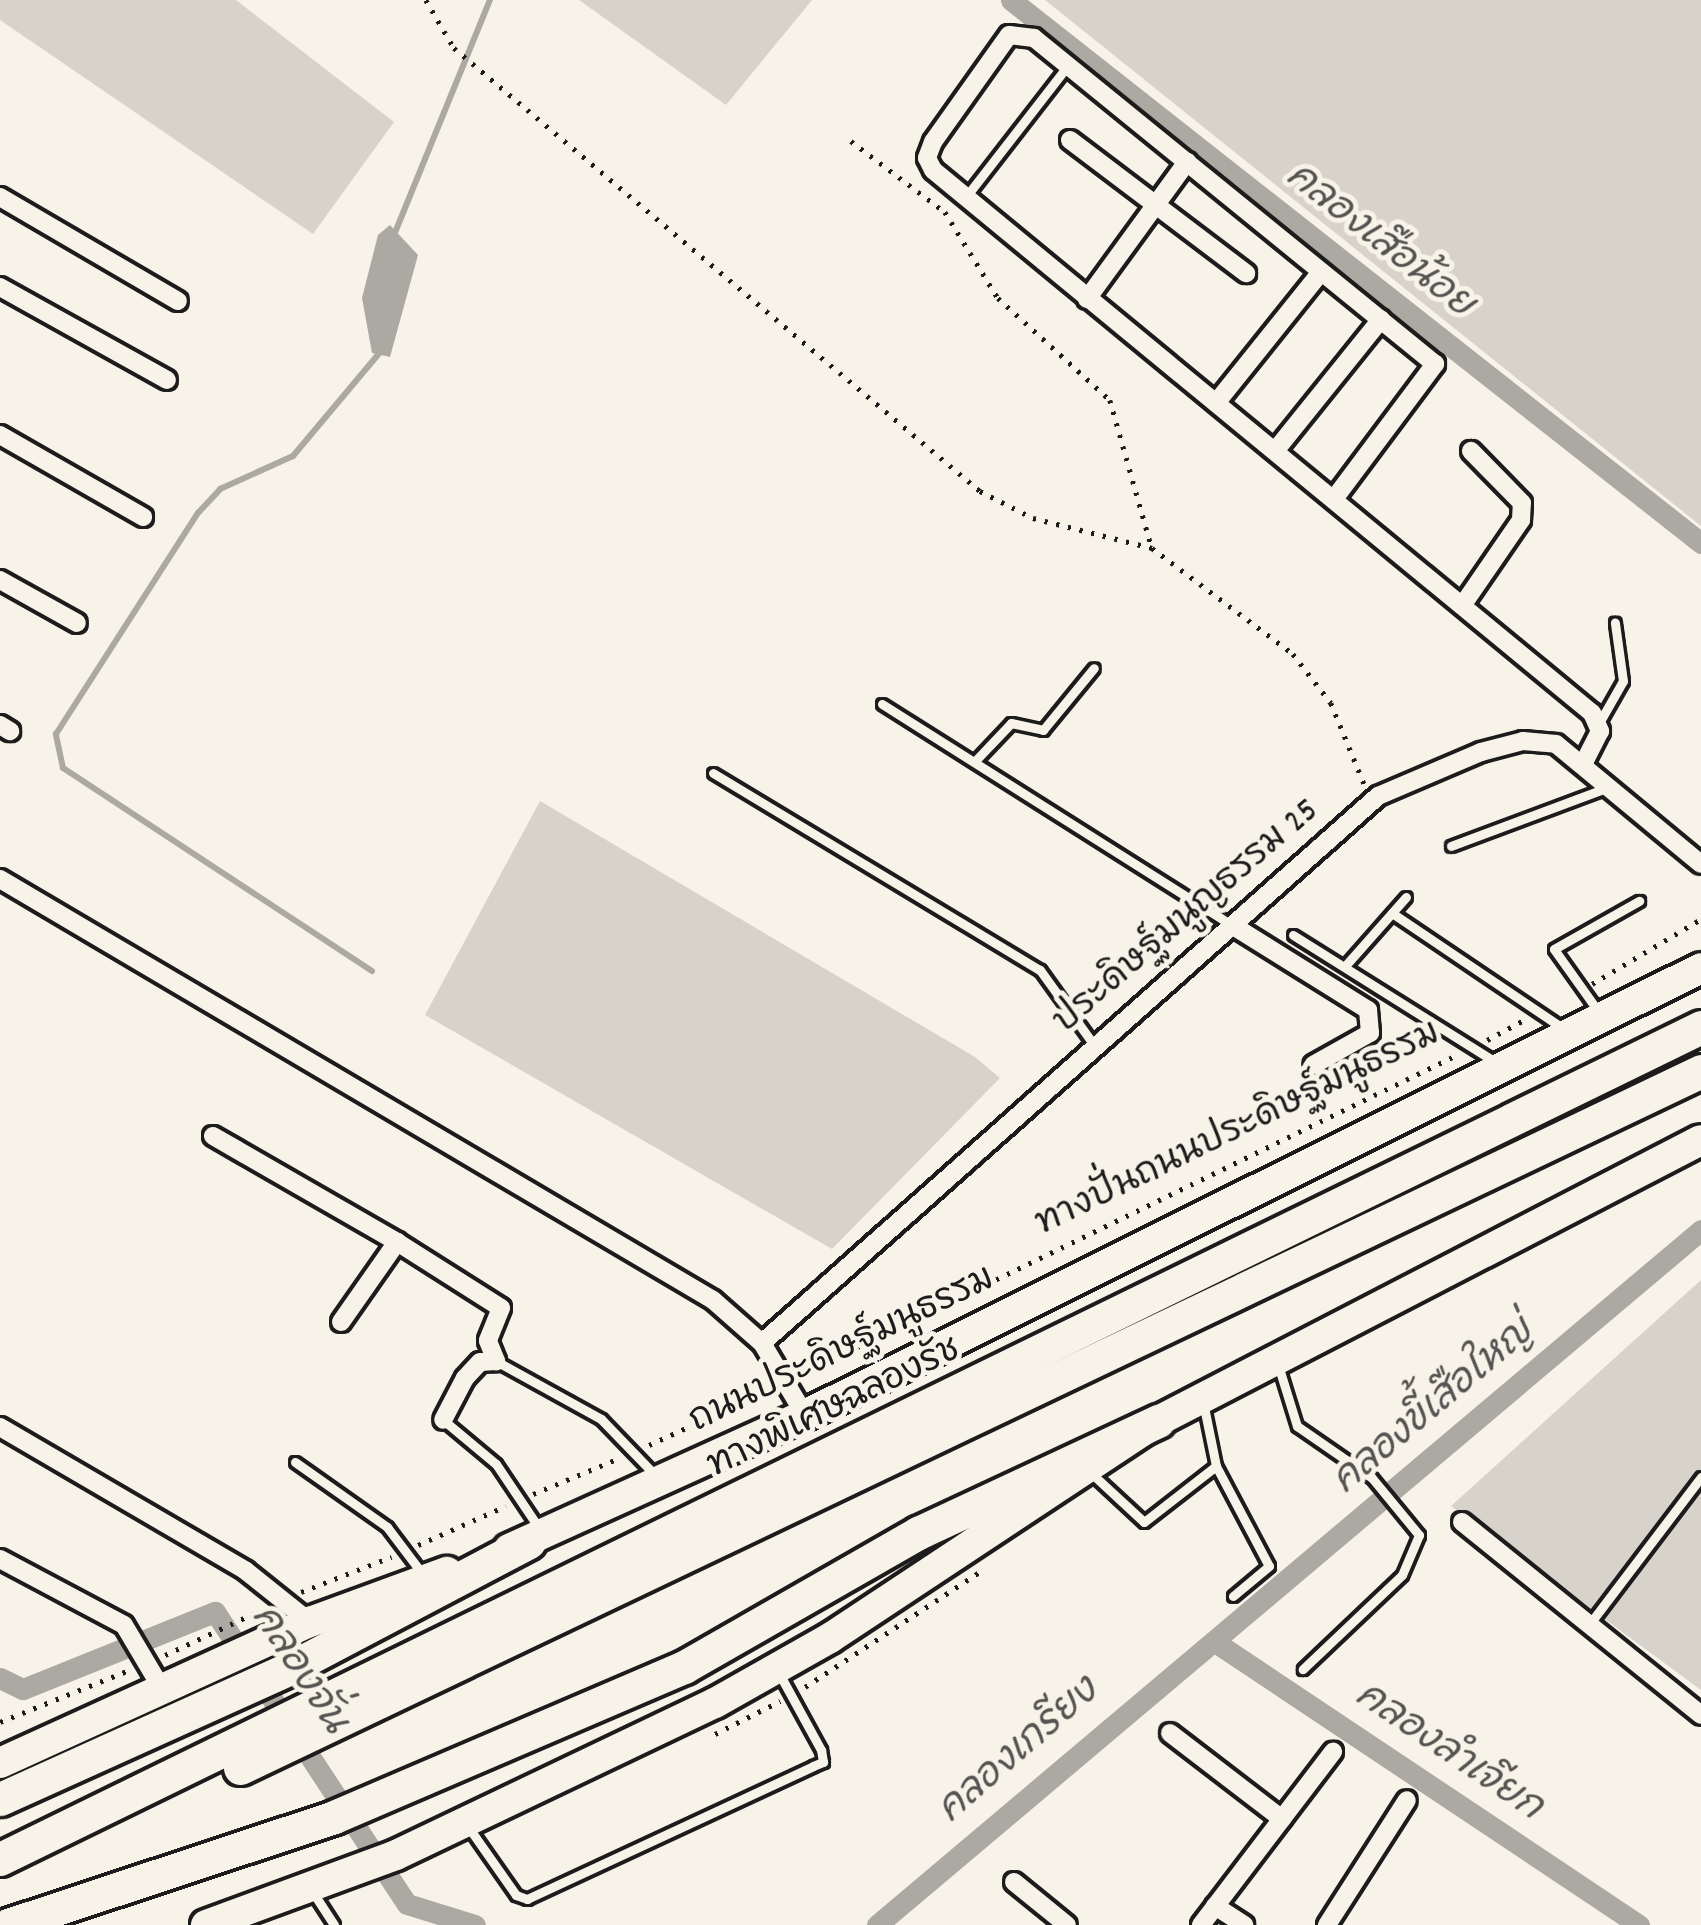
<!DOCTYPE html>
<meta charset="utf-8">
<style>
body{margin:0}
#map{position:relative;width:1701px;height:1925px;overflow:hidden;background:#f7f3e8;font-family:Dekko,"Playpen Sans Thai",sans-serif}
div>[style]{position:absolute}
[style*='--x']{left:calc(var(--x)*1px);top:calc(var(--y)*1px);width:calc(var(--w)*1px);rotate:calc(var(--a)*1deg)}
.green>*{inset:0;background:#d7d3cb}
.water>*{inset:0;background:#aca9a2}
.stream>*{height:6px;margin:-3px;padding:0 3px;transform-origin:3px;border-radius:3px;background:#aca9a2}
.canal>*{height:21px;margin:-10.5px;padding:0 10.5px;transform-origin:10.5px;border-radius:10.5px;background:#aca9a2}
.path>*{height:4.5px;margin-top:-2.25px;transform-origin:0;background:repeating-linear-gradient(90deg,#1c1c1c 0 3px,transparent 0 12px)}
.roads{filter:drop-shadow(3px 0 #1c1c1c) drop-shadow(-3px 0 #1c1c1c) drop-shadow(0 3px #1c1c1c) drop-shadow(0 -3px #1c1c1c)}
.lane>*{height:9px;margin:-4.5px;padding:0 4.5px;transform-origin:4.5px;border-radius:4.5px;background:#f7f3e8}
.street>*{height:18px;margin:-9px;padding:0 9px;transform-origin:9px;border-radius:9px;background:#f7f3e8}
.primary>*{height:30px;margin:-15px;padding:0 15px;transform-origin:15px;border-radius:15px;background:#f7f3e8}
.highway>*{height:33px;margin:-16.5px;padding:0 16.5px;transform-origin:16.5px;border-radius:16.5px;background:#f7f3e8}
span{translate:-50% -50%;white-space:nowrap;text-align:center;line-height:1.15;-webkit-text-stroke:10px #f7f3e8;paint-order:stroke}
.street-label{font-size:36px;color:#1c1c1c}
.water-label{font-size:39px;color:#565452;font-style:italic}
</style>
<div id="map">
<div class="green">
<i style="clip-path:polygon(0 0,236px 0,394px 122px,313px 234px,0 20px)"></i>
<i style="clip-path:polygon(579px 0,812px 0,726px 105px)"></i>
<i style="clip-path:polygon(1045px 0,1701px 0,1701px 526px)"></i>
<i style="clip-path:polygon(540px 801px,975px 1057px,1000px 1078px,832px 1249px,425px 1015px)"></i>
<i style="clip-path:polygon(1701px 1280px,1701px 1690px,1451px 1506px)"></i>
</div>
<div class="water">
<i style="clip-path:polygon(390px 225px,418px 255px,390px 357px,372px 353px,362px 298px,378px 235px)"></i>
</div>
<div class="stream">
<i style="--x:394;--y:235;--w:254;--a:-67.8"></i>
<i style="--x:372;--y:971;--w:370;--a:-146.7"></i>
<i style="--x:63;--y:768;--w:35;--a:-102"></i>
<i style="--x:56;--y:734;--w:263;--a:-57.3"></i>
<i style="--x:198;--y:513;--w:33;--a:-47"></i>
<i style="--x:220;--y:489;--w:80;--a:-24.3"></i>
<i style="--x:293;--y:456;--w:138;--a:-50"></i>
</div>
<div class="canal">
<i style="--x:1011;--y:0;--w:878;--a:38.2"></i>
<i style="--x:1215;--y:1642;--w:510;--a:33.72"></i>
<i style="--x:0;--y:1678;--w:25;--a:26"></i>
<i style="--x:23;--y:1689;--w:207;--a:-21.9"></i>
<i style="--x:215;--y:1612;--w:349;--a:56.7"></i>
<i style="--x:407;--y:1904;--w:71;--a:17.2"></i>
<i style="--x:877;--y:1925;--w:1078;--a:-40.15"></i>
</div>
<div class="path">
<i style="--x:426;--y:0;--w:56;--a:59.7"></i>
<i style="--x:454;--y:48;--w:688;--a:40.1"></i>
<i style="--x:980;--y:491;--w:59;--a:27"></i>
<i style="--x:1033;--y:518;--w:123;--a:14.1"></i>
<i style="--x:1152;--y:548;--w:176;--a:36.9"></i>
<i style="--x:1293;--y:654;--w:62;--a:52.2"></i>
<i style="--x:1331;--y:703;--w:90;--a:67.7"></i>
<i style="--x:851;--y:141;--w:118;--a:37.1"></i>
<i style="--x:945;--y:212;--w:101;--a:58.4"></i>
<i style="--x:998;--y:298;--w:151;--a:42.3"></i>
<i style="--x:1110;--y:400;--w:151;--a:74.2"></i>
<i style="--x:1592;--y:984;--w:127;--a:-30.8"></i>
<i style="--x:1487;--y:1040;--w:42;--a:-28.4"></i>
<i style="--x:802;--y:1374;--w:726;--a:-25.97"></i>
<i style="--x:649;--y:1445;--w:133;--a:-24.8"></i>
<i style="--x:533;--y:1494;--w:91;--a:-22.6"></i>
<i style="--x:418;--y:1545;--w:96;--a:-23.9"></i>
<i style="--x:301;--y:1592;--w:97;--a:-21.3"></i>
<i style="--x:165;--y:1655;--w:108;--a:-25.1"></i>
<i style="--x:805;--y:1687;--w:211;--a:-33.4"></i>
<i style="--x:0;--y:1722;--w:137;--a:-21.9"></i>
<i style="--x:715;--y:1734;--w:73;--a:-26.9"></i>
</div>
<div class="roads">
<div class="lane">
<i style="--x:965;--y:198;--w:168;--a:-52.2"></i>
<i style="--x:882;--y:704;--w:412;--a:32.3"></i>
<i style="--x:1599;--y:723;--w:48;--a:-60.3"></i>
<i style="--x:1623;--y:681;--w:59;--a:-97.9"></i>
<i style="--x:975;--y:761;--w:52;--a:-46.5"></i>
<i style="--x:1011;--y:723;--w:33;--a:12"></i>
<i style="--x:1043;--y:730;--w:80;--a:-50.6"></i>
<i style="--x:713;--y:773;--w:382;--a:31.1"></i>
<i style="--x:1040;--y:970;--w:92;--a:54.2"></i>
<i style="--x:1451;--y:846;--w:169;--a:-20.5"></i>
<i style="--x:1392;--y:913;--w:207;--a:34"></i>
<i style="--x:1293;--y:935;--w:243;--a:32.1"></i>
<i style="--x:1345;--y:966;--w:92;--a:-48.5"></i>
<i style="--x:1598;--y:1011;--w:76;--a:-125.4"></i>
<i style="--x:1554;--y:949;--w:98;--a:-29.5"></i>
<i style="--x:496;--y:1361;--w:120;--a:28.9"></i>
<i style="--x:601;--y:1419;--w:78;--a:46"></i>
<i style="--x:1279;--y:1368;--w:61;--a:72.8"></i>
<i style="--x:1297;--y:1426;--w:91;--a:34.7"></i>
<i style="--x:1372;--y:1478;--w:74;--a:50.5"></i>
<i style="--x:1419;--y:1535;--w:43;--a:113"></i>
<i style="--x:1402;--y:1575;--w:137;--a:136.5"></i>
<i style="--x:1203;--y:1402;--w:65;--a:78.5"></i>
<i style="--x:1216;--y:1466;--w:113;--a:62.1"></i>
<i style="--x:1269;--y:1566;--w:47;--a:140.2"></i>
<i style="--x:448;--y:1424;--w:62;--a:39.8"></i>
<i style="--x:496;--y:1464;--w:77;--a:56.1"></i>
<i style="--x:295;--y:1462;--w:113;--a:35.2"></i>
<i style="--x:387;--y:1527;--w:61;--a:52.9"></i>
<i style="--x:1091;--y:1473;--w:72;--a:42.8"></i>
<i style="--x:1144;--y:1522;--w:91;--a:-37.9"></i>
<i style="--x:1588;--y:1626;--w:187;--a:-52.8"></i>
<i style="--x:469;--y:1828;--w:82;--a:55"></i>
<i style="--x:516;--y:1895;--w:12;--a:20"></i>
<i style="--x:527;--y:1899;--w:315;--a:-24.9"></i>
<i style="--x:813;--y:1766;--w:11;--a:-22"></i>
<i style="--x:823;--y:1762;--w:12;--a:-99"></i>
<i style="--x:821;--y:1750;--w:85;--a:-118.7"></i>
<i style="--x:314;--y:1894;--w:37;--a:57"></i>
</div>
<div class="street">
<i style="--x:1070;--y:140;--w:221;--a:37.1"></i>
<i style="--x:0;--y:197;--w:206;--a:30.3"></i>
<i style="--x:0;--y:287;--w:191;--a:29.1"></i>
<i style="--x:1087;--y:299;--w:170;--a:-53.9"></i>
<i style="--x:1216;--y:403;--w:168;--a:-51.3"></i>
<i style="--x:0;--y:435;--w:165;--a:29.8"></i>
<i style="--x:1275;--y:451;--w:169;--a:-51.2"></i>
<i style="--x:1334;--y:499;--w:169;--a:-53.2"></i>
<i style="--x:1435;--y:364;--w:517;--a:-140.89"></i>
<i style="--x:1034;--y:38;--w:25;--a:-173"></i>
<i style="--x:1009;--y:35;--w:131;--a:125.4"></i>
<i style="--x:933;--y:142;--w:17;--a:111"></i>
<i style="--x:927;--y:158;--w:13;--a:63"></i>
<i style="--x:933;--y:170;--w:854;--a:39.49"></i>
<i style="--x:1592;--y:713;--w:20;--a:66"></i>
<i style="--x:1600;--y:731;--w:37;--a:117"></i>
<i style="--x:0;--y:580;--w:88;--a:29.2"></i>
<i style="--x:1464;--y:603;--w:101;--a:-55.5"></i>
<i style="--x:1521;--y:520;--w:17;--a:-87"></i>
<i style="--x:1522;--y:503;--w:73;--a:-134.4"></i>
<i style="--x:0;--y:725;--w:12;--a:31"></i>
<i style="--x:0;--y:879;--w:828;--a:30.56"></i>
<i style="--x:713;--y:1300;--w:65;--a:41.3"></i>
<i style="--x:762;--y:1343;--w:84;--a:59.2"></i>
<i style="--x:1235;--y:927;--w:157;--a:32"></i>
<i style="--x:1368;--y:1010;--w:23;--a:85"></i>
<i style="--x:1370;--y:1033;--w:65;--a:150.7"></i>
<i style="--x:213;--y:1136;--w:212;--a:29.9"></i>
<i style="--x:341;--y:1322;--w:98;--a:-55"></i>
<i style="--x:397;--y:1242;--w:123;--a:32.4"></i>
<i style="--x:501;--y:1308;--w:35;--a:112"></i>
<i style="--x:488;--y:1341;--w:22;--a:68"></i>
<i style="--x:496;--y:1361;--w:16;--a:176"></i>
<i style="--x:480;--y:1362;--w:22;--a:133"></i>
<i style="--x:465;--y:1378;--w:47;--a:117.6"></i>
<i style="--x:762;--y:1343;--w:824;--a:-41.6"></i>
<i style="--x:1378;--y:796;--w:112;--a:-23.1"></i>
<i style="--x:1481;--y:752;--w:43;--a:-14.7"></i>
<i style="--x:1523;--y:741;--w:33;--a:5"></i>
<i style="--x:1556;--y:744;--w:188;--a:39.6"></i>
<i style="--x:0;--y:1427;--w:285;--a:30.3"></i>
<i style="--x:246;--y:1571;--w:82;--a:38.6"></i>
<i style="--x:1462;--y:1522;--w:307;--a:38.9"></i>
<i style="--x:0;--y:1559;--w:140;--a:28"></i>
<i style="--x:124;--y:1625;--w:74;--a:59.3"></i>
<i style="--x:1170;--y:1733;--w:141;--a:37.5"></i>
<i style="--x:1014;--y:1882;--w:68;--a:39.1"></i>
<i style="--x:1215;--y:1906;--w:35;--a:33"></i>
<i style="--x:1201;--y:1925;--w:218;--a:-52.7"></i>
<i style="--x:1327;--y:1925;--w:148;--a:-57.4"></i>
</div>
<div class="primary">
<i style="--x:509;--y:1549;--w:325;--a:-24.4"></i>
<i style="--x:805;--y:1415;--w:1001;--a:-26.51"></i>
<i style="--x:0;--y:1763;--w:341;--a:-24.5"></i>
<i style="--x:310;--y:1622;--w:146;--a:-20.1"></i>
<i style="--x:206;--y:1925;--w:202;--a:-20.2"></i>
<i style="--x:396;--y:1855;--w:353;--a:-25.5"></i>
<i style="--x:715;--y:1703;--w:132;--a:-29.5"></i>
<i style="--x:830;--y:1638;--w:393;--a:-33.5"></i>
<i style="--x:1158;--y:1421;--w:611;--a:-27.36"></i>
</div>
<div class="highway">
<i style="--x:240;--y:1768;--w:1619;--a:-25.5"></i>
<i style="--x:0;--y:1799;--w:318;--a:-24.3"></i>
<i style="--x:290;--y:1668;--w:270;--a:-27.8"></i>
<i style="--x:0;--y:1859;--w:1894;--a:-26.06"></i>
<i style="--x:8;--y:1925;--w:343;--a:-18.3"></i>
<i style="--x:334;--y:1817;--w:381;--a:-23.2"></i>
<i style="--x:684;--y:1667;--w:270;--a:-29.8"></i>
<i style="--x:918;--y:1533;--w:265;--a:-25"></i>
</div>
</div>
<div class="street-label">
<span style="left:1188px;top:918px;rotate:-41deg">ประดิษฐ์มนูญธรรม 25</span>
<span style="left:1239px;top:1131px;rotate:-26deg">ทางปั่นถนนประดิษฐ์มนูธรรม</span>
<span style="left:843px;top:1352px;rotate:-26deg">ถนนประดิษฐ์มนูธรรม</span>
<span style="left:835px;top:1410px;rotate:-26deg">ทางพิเศษฉลองรัช</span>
</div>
<div class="water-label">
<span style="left:1378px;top:243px;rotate:38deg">คลองเสือน้อย</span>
<span style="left:1435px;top:1409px;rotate:-40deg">คลองขี้เสือใหญ่</span>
<span style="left:297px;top:1671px;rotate:57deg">คลองจั่น</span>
<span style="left:1020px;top:1753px;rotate:-41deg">คลองเกรียง</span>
<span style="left:1447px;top:1754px;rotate:34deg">คลองลำเจียก</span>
</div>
</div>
